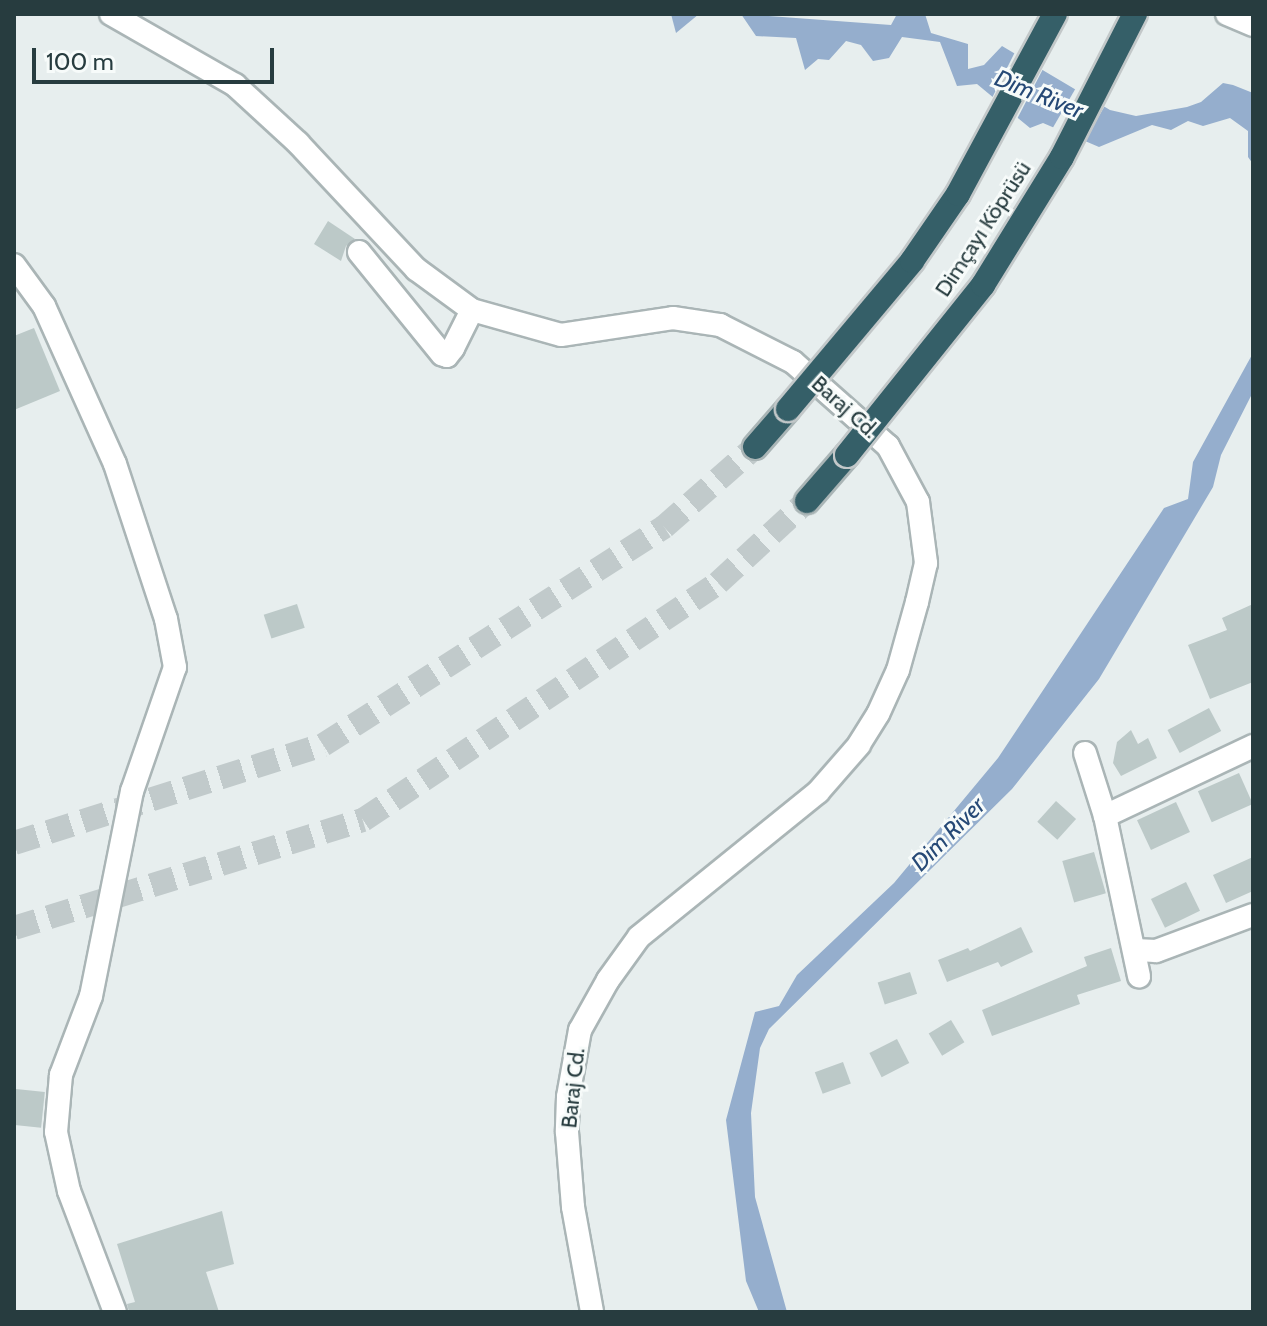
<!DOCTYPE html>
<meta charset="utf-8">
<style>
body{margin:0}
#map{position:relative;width:1267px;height:1326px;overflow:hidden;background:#e7eeee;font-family:Cabin,sans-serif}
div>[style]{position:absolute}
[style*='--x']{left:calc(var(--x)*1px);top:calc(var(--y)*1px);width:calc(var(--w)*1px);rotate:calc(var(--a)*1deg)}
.water>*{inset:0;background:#95aecd}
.pier>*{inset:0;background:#e7eeee;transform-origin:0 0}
.building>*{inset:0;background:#bcc9c8;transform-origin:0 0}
.highway-tunnel>*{height:24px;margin-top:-12px;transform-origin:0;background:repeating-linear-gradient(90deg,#c1cacb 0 24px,transparent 0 36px)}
.roads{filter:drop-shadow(2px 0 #aab5b6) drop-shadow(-2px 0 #aab5b6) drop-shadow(0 2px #aab5b6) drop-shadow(0 -2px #aab5b6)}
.minor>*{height:22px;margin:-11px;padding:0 11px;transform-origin:11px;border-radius:11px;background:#fff}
.highway>*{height:24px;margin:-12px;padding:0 12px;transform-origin:12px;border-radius:12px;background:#355f68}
.bridges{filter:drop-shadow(2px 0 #c3c8c9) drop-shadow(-2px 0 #c3c8c9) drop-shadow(0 2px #c3c8c9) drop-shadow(0 -2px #c3c8c9)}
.highway-bridge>*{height:24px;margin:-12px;padding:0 12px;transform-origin:12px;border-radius:12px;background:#355f68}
span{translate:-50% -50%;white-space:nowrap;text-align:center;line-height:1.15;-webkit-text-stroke:6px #f7fbfa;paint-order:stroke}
.street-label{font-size:22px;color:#273c3f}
.water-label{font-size:24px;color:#264976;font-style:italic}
.frame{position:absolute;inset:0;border:16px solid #273c3f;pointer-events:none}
.scale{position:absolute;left:32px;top:48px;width:242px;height:36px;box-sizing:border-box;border:4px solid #273c3f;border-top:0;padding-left:10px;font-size:24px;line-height:28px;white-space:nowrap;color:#273c3f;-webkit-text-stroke:6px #f7fbfa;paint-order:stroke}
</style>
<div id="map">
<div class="water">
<i style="clip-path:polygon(671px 14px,699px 14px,676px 33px)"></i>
<i style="clip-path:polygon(741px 14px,891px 25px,897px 14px,925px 14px,931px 33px,968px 44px,968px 69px,984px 65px,1002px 46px,1110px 110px,1136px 116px,1187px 107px,1201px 102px,1223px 83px,1233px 85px,1253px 93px,1253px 164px,1248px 157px,1248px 131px,1230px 118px,1203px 126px,1188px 121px,1171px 130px,1152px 125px,1099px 147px,1043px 123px,1030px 128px,977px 84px,957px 86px,940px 42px,902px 37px,889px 58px,873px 61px,861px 45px,846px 41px,829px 60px,818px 59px,805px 70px,796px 38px,756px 36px)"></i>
<i style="clip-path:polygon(1253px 353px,1253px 392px,1221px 455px,1213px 487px,1099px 679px,1012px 789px,769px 1029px,760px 1048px,751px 1113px,755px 1197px,787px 1312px,759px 1312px,746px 1281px,726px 1120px,755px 1012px,779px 1006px,797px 975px,894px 883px,998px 758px,1164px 508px,1188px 499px,1193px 462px)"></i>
</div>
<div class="pier">
<i style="clip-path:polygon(1016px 50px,1044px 67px,1016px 121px,991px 100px)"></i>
<i style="left:1077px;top:86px;width:34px;height:52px;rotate:30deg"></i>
</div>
<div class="building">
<i style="clip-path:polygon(328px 221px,355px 239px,346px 246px,341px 261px,314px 244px)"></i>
<i style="clip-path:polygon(34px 328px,60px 391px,14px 410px,14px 336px)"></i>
<i style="left:297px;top:604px;width:25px;height:35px;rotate:72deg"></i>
<i style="clip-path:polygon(1253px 604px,1253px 682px,1210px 699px,1188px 645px,1227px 630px,1222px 618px)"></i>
<i style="left:1209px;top:708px;width:26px;height:47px;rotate:62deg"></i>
<i style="clip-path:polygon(1131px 730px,1138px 744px,1148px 738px,1157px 758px,1121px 776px,1113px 763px,1117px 742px)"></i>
<i style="left:1239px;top:773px;width:34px;height:45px;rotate:66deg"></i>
<i style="left:1056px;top:801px;width:27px;height:28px;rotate:42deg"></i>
<i style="left:1176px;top:802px;width:33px;height:43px;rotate:65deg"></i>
<i style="left:1094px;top:852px;width:43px;height:33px;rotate:74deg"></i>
<i style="clip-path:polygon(1253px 857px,1253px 891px,1226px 903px,1213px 875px)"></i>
<i style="left:1186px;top:882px;width:32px;height:39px;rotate:64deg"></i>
<i style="clip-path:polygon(1021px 927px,1033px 952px,1001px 967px,998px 962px,947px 982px,938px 960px,968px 948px,970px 951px)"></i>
<i style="clip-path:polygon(1111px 948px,1121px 981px,1077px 995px,1080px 1004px,992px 1036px,982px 1010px,1087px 966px,1084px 957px)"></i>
<i style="left:910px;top:972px;width:23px;height:34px;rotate:72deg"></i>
<i style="left:951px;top:1020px;width:26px;height:26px;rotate:59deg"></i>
<i style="left:897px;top:1039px;width:27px;height:31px;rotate:63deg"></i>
<i style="left:843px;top:1062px;width:23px;height:30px;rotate:70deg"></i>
<i style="left:16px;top:1089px;width:29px;height:36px;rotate:6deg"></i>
<i style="clip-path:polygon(222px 1211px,234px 1264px,206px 1272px,219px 1312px,129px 1312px,127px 1304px,135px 1302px,117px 1244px)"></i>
</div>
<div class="highway-tunnel">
<i style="--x:14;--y:843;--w:324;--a:-17.6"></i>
<i style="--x:323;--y:745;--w:405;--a:-32.6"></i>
<i style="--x:664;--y:527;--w:121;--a:-41.3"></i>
<i style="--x:14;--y:928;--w:365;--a:-17.2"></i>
<i style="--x:363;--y:820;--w:427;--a:-33.7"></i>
<i style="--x:718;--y:583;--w:121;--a:-42.7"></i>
</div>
<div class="roads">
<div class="minor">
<i style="--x:111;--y:14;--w:143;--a:29.8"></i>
<i style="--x:235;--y:85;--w:86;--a:42.6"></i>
<i style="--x:298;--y:143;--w:173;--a:46.9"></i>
<i style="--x:416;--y:269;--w:69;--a:36.2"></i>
<i style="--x:472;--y:310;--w:92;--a:15.7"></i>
<i style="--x:561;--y:335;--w:113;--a:-8.6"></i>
<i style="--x:673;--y:318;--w:48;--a:8.5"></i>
<i style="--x:720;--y:325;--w:82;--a:26.9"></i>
<i style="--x:793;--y:362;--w:127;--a:41.5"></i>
<i style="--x:888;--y:446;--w:64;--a:61.8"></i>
<i style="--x:918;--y:502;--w:62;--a:82.5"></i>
<i style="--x:926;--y:563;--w:40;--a:103"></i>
<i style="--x:917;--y:602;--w:71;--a:105.6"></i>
<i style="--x:898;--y:670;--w:48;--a:114.4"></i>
<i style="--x:878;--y:714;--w:36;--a:122"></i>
<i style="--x:859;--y:745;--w:62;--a:131.1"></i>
<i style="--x:818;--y:792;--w:230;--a:141"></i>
<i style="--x:639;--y:937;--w:53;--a:125.8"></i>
<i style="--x:608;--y:980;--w:57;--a:119.2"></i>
<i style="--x:580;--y:1030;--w:68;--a:100.2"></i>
<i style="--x:568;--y:1097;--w:35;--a:92"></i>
<i style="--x:567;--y:1132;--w:75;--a:85.4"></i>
<i style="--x:573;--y:1207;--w:107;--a:79.7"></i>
<i style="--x:1227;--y:14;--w:28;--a:23"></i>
<i style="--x:359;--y:252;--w:132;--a:50.9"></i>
<i style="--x:442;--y:354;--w:5;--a:22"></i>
<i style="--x:447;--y:356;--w:10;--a:-53"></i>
<i style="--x:453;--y:348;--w:42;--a:-63.4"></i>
<i style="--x:14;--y:265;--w:51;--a:53.8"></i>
<i style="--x:44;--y:306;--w:173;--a:65.8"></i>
<i style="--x:115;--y:464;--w:163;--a:71.8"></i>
<i style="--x:166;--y:619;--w:49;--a:79.4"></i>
<i style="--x:175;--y:667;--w:131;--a:109.1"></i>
<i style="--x:132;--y:791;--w:209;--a:101.3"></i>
<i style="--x:91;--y:996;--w:85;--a:110.8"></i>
<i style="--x:61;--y:1075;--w:57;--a:95"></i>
<i style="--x:56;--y:1132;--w:60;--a:77.6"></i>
<i style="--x:69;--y:1191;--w:129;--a:69.2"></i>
<i style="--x:1085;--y:753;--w:66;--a:72.4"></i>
<i style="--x:1105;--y:816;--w:164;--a:78"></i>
<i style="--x:1105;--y:816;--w:164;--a:-25.3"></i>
<i style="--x:1135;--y:950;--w:21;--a:3"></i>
<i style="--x:1156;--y:951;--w:103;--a:-20.4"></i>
</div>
<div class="highway">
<i style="--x:755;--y:447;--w:50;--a:-49"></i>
<i style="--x:807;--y:501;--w:61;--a:-49"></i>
</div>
</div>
<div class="bridges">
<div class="highway-bridge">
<i style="--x:788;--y:409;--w:193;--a:-50"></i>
<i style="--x:912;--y:261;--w:81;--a:-55.5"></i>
<i style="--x:958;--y:194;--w:204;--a:-61.7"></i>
<i style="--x:847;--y:455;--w:218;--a:-51.3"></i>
<i style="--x:983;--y:285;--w:150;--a:-58.3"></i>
<i style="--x:1062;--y:157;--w:161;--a:-63"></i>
</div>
</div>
<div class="street-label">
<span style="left:983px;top:229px;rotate:-57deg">Dimçayı Köprüsü</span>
<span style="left:845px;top:407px;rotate:42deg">Baraj Cd.</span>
<span style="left:573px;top:1088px;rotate:-84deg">Baraj Cd.</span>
</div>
<div class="water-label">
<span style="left:1039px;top:94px;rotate:22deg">Dim River</span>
<span style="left:948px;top:834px;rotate:-45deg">Dim River</span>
</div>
<div class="frame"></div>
<div class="scale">100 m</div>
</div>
